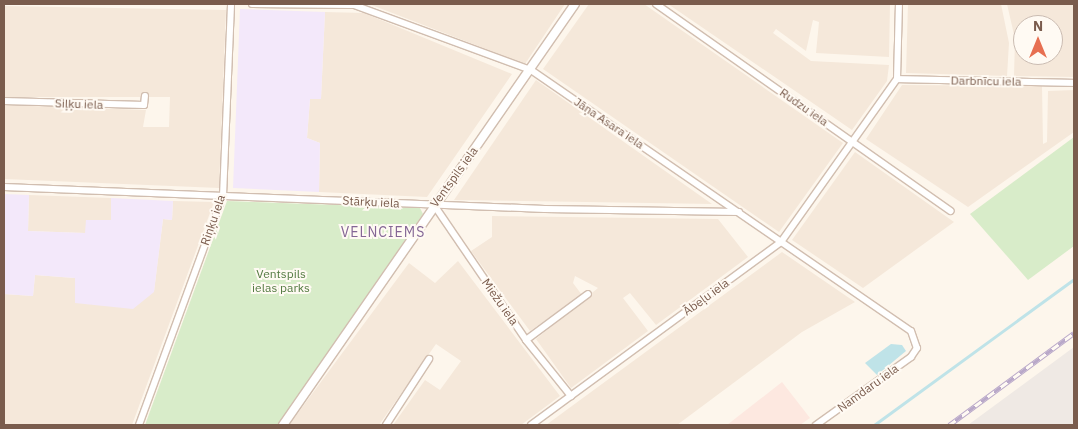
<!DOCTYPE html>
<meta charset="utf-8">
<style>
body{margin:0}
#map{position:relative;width:1078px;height:429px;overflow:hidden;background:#fdf6ec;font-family:"IBM Plex Sans",sans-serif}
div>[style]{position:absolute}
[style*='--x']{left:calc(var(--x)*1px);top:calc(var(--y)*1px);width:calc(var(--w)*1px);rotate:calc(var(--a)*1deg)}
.residential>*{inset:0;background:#f5e8da}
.commercial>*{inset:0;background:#fde8e0}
.industrial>*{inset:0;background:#efe9e4}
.education>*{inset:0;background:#f3e8fa}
.green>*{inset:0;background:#d8ecc9}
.water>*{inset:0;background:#bfe3e8}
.stream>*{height:2.5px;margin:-1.25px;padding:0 1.25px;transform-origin:1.25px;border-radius:1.25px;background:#bfe3e8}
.roads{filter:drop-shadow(1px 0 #d1beb0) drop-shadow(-1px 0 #d1beb0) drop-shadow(0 1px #d1beb0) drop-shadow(0 -1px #d1beb0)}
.minor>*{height:6px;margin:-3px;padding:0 3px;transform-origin:3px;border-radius:3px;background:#fff}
.tertiary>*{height:8px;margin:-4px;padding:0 4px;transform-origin:4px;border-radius:4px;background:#fff}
.rail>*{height:4.5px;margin-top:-2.25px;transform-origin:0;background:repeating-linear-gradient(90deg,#fffaf3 0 8px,#b9a8c9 0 16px);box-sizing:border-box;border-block:1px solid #b9a8c9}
span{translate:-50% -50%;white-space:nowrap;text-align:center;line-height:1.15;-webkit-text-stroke:4px #fffaf3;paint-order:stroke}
.street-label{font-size:12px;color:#7a5c4d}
.park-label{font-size:12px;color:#537a41}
.neighbourhood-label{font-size:14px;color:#846695;letter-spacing:1px}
.frame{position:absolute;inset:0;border:5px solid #7a5c4d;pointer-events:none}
.north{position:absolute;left:1013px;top:15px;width:50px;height:50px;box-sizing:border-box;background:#fffaf3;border:1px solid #cabbb1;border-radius:50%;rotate:0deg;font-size:14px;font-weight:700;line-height:20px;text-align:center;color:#7a5c4d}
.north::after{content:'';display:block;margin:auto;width:18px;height:22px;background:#e76f51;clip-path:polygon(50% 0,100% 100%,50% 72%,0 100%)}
</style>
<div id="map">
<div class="residential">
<i style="clip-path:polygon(369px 4px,565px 4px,525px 64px)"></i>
<i style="clip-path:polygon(589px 4px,644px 4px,843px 143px,779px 232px,543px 69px)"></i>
<i style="clip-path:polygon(668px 4px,890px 4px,889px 57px,816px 53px,819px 22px,813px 20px,806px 51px,776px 29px,773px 33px,811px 61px,889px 65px,887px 81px,852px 130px)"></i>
<i style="clip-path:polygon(908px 4px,1001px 4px,1009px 43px,1007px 76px,906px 73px)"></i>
<i style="clip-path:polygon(evenodd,1007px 4px,1074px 4px,1074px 77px,1014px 76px,1015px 39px,1007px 4px,1023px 25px,1053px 25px,1053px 55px,1023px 55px,1023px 25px)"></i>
<i style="clip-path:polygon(4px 6px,226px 10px,219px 188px,4px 179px,4px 105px,146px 110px,143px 127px,169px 127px,170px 97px,4px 97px)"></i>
<i style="clip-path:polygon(325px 12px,364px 13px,512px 74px,427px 197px,319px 192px,320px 143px,307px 138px,310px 99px,321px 98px)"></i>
<i style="clip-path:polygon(536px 80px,712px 204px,454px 200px)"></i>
<i style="clip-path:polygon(902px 85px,1042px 86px,1043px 144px,1047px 142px,1048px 91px,1074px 90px,1074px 132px,968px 207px,866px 139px)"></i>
<i style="clip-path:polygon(855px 152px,954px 222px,863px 288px,792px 240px)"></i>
<i style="clip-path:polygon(29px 195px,111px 198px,111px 220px,85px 233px,28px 231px)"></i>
<i style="clip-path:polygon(173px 201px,214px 202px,132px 425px,4px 425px,4px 294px,33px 296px,35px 275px,75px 278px,75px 303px,154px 291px,163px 219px,172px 220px)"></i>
<i style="clip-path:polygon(492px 216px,718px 219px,748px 257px,656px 325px,630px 293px,623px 298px,648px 331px,571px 388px,536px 339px,598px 288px,575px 276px,573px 283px,582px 295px,530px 331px,471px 251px,492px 237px)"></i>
<i style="clip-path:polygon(782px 252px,855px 302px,802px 332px,677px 425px,546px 425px)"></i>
<i style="clip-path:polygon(458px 261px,560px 396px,521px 425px,393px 425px,425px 380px,440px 390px,461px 361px,436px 344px,379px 425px,289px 425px,409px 263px,435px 283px)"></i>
</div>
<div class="commercial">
<i style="clip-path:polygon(782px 382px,810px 418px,800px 425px,727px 425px)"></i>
</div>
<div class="industrial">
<i style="clip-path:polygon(1074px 347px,1074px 425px,968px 425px)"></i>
</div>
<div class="education">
<i style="clip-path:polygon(240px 9px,325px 12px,321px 99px,310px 99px,307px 138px,320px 143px,319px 192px,233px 188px)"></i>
<i style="clip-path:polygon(4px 194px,29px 195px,28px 231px,85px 233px,86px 220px,111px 220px,111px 198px,173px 201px,172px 220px,163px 219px,154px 292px,133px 309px,75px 303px,75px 278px,35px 275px,33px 296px,4px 294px)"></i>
</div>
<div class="green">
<i style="clip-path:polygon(1074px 137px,1074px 246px,1028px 280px,970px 214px)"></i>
<i style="clip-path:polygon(227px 201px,420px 208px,423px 214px,278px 425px,145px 425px)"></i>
</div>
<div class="water">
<i style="clip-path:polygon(891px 344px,902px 345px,906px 351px,877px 375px,865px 363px)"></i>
</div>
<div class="stream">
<i style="--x:874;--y:425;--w:248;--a:-36.1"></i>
</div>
<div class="roads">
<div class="minor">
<i style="--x:252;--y:4;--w:102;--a:0.6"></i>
<i style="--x:354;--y:5;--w:189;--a:20.2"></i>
<i style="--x:531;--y:70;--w:461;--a:34.5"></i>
<i style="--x:911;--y:331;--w:18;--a:71"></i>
<i style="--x:917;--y:348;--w:11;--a:124"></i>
<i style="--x:911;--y:357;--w:117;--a:144.4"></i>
<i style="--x:656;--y:4;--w:360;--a:35.1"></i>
<i style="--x:897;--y:79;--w:177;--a:1.3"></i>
<i style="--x:4;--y:101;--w:140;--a:1.6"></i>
<i style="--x:144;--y:105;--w:9;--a:-84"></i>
<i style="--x:4;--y:187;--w:541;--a:2.33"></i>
<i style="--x:545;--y:209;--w:194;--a:0.9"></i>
<i style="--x:434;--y:205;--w:163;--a:55.7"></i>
<i style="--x:526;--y:340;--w:72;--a:51.2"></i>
<i style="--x:526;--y:340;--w:77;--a:-36.6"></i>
<i style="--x:139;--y:425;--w:244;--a:-69.9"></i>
<i style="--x:223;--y:196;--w:192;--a:-87.6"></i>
<i style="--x:386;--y:425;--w:79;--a:-56.9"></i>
<i style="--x:531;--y:425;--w:310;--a:-36.2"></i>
<i style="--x:781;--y:242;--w:200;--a:-54.6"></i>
<i style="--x:897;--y:79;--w:75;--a:-88.5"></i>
</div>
<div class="tertiary">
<i style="--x:283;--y:425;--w:512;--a:-55.26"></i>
</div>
</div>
<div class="rail">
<i style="--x:949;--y:425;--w:155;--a:-36.4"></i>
</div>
<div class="street-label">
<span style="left:986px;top:81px;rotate:1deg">Darbnīcu iela</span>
<span style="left:79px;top:104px;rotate:2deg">Siļķu iela</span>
<span style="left:804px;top:107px;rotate:35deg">Rudzu iela</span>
<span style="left:609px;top:123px;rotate:34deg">Jāņa Asara iela</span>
<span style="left:454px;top:177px;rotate:-54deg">Ventspils iela</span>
<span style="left:371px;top:202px;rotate:3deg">Stārķu iela</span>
<span style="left:213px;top:220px;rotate:-71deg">Riņķu iela</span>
<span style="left:706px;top:297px;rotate:-36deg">Ābeļu iela</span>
<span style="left:500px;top:302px;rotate:55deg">Miežu iela</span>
<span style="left:868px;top:388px;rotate:-36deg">Namdaru iela</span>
</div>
<div class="park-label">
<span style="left:281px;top:281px">Ventspils<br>ielas parks</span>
</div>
<div class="neighbourhood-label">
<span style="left:383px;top:232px">VELNCIEMS</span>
</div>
<div class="frame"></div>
<div class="north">N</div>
</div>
